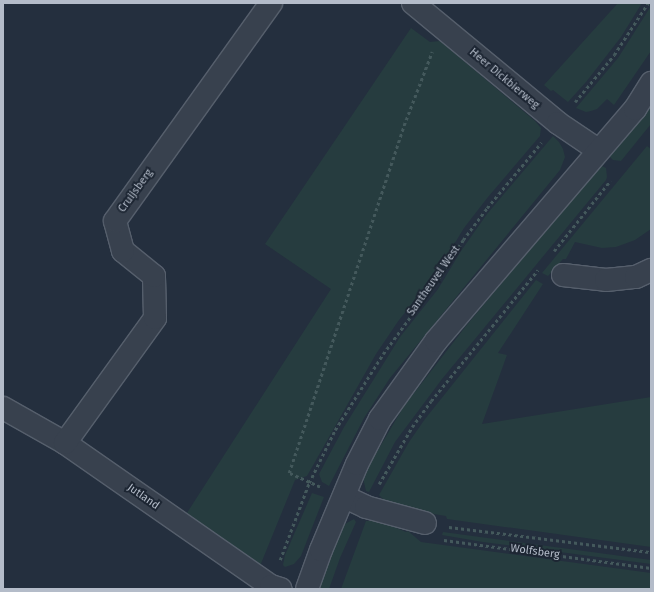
<!DOCTYPE html>
<style>
body{margin:0}
#map{position:relative;width:654px;height:592px;overflow:hidden;background:#242f3e;font-family:"Fira Sans",sans-serif}
div>[style]{position:absolute}
[style*='--x']{left:calc(var(--x)*1px);top:calc(var(--y)*1px);width:calc(var(--w)*1px);rotate:calc(var(--a)*1deg)}
.green>*{inset:0;background:#263c3f}
.path>*{height:2.5px;margin-top:-1.25px;transform-origin:0;background:repeating-linear-gradient(90deg,#44595c 0 3px,transparent 0 6px)}
.roads{filter:drop-shadow(1px 0 #565f6c) drop-shadow(-1px 0 #565f6c) drop-shadow(0 1px #565f6c) drop-shadow(0 -1px #565f6c)}
.minor>*{height:22px;margin:-11px;padding:0 11px;transform-origin:11px;border-radius:11px;background:#38414e}
.tertiary>*{height:22px;margin:-11px;padding:0 11px;transform-origin:11px;border-radius:11px;background:#38414e}
span{translate:-50% -50%;white-space:nowrap;text-align:center;line-height:1.15;-webkit-text-stroke:4px #1d2633;paint-order:stroke}
.street-label{font-size:11px;color:#b4bcc9}
.frame{position:absolute;inset:0;border:4px solid #b4bcc9;pointer-events:none}
</style>
<div id="map">
<div class="green">
<i style="clip-path:polygon(618px 3px,642px 3px,621px 37px,586px 82px,568px 102px,553px 90px,551px 91px,544px 85px)"></i>
<i style="clip-path:polygon(651px 6px,651px 51px,614px 105px,607px 99px,597px 109px,591px 111px,586px 112px,576px 108px,618px 58px)"></i>
<i style="clip-path:polygon(411px 28px,430px 42px,440px 41px,535px 121px,541px 128px,540px 136px,488px 197px,464px 228px,436px 274px,399px 320px,376px 354px,307px 476px,295px 480px,260px 566px,185px 516px,331px 289px,265px 244px)"></i>
<i style="clip-path:polygon(651px 102px,651px 124px,621px 161px,613px 160px,608px 155px)"></i>
<i style="clip-path:polygon(553px 136px,559px 142px,563px 149px,565px 157px,560px 170px,390px 378px,364px 418px,329px 486px,322px 482px,319px 474px,344px 427px,400px 337px,438px 289px,461px 251px,487px 214px)"></i>
<i style="clip-path:polygon(647px 146px,651px 149px,651px 229px,635px 240px,616px 247px,602px 248px,575px 242px,566px 259px,563px 259px,548px 276px,542px 273px)"></i>
<i style="clip-path:polygon(600px 165px,606px 168px,607px 177px,606px 180px,442px 379px,395px 442px,369px 492px,366px 491px,363px 478px,365px 472px,404px 406px,466px 326px)"></i>
<i style="clip-path:polygon(536px 280px,543px 284px,498px 353px,507px 355px,482px 424px,651px 397px,651px 547px,447px 519px,446px 516px,404px 509px,387px 503px,379px 495px,409px 442px,425px 419px)"></i>
<i style="clip-path:polygon(312px 493px,324px 497px,301px 556px,294px 564px,285px 567px,283px 565px,285px 555px)"></i>
<i style="clip-path:polygon(354px 519px,356px 522px,340px 558px,329px 589px,320px 589px,335px 540px,343px 525px)"></i>
<i style="clip-path:polygon(366px 521px,375px 521px,390px 525px,406px 532px,408px 531px,421px 542px,651px 573px,651px 589px,341px 589px)"></i>
<i style="clip-path:polygon(443px 532px,651px 560px,651px 564px,483px 542px,442px 535px)"></i>
</div>
<div class="path">
<i style="--x:575;--y:102;--w:61;--a:-50.3"></i>
<i style="--x:614;--y:55;--w:62;--a:-56.8"></i>
<i style="--x:554;--y:251;--w:90;--a:-51.3"></i>
<i style="--x:379;--y:484;--w:66;--a:-59.9"></i>
<i style="--x:412;--y:427;--w:32;--a:-54"></i>
<i style="--x:431;--y:401;--w:169;--a:-50.8"></i>
<i style="--x:320;--y:487;--w:34;--a:-156"></i>
<i style="--x:289;--y:473;--w:372;--a:-71.7"></i>
<i style="--x:406;--y:120;--w:73;--a:-69.1"></i>
<i style="--x:449;--y:527;--w:204;--a:7.1"></i>
<i style="--x:444;--y:540;--w:209;--a:7.7"></i>
<i style="--x:280;--y:560;--w:82;--a:-69.4"></i>
<i style="--x:309;--y:483;--w:59;--a:-63.9"></i>
<i style="--x:335;--y:430;--w:90;--a:-57.7"></i>
<i style="--x:383;--y:354;--w:94;--a:-53.6"></i>
<i style="--x:439;--y:278;--w:45;--a:-57.7"></i>
<i style="--x:463;--y:240;--w:40;--a:-53"></i>
<i style="--x:487;--y:208;--w:85;--a:-50.3"></i>
</div>
<div class="roads">
<div class="minor">
<i style="--x:413;--y:3;--w:188;--a:39.6"></i>
<i style="--x:558;--y:123;--w:48;--a:34"></i>
<i style="--x:563;--y:275;--w:43;--a:6.6"></i>
<i style="--x:606;--y:280;--w:30;--a:-6"></i>
<i style="--x:636;--y:277;--w:17;--a:-25"></i>
<i style="--x:3;--y:408;--w:71;--a:29.4"></i>
<i style="--x:65;--y:443;--w:251;--a:34.8"></i>
<i style="--x:271;--y:586;--w:10;--a:17"></i>
<i style="--x:65;--y:443;--w:154;--a:-54.2"></i>
<i style="--x:155;--y:318;--w:42;--a:-91.4"></i>
<i style="--x:154;--y:276;--w:40;--a:-141"></i>
<i style="--x:123;--y:251;--w:31;--a:-105"></i>
<i style="--x:115;--y:221;--w:268;--a:-54.4"></i>
<i style="--x:345;--y:497;--w:23;--a:25"></i>
<i style="--x:366;--y:507;--w:61;--a:15.2"></i>
</div>
<div class="tertiary">
<i style="--x:307;--y:589;--w:41;--a:-70.3"></i>
<i style="--x:321;--y:550;--w:93;--a:-67.3"></i>
<i style="--x:357;--y:464;--w:51;--a:-62.9"></i>
<i style="--x:380;--y:419;--w:96;--a:-54.3"></i>
<i style="--x:436;--y:341;--w:306;--a:-49.4"></i>
<i style="--x:635;--y:109;--w:31;--a:-58"></i>
</div>
</div>
<div class="street-label">
<span style="left:504px;top:79px;rotate:40deg">Heer Dickbierweg</span>
<span style="left:136px;top:191px;rotate:-54deg">Cruijsberg</span>
<span style="left:434px;top:281px;rotate:-55deg">Santheuvel West</span>
<span style="left:143px;top:497px;rotate:35deg">Jutland</span>
<span style="left:535px;top:552px;rotate:8deg">Wolfsberg</span>
</div>
<div class="frame"></div>
</div>
